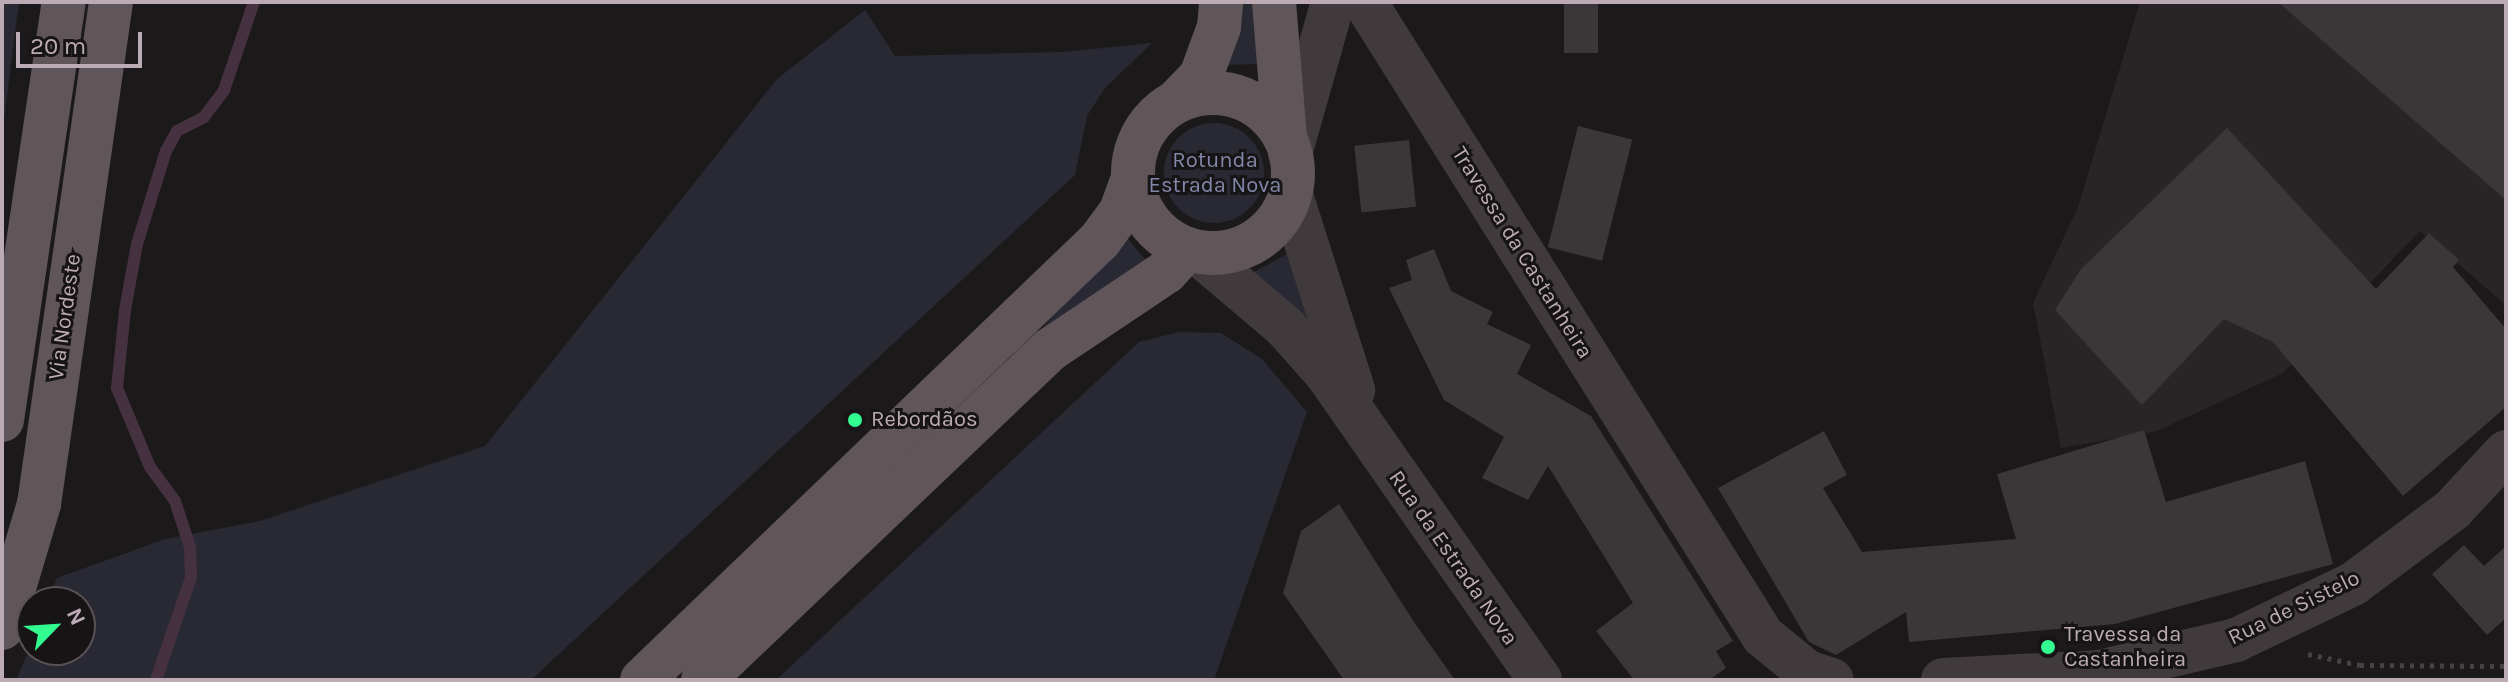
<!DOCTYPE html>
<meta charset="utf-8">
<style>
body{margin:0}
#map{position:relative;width:2508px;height:682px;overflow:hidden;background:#1c191a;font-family:Karla,sans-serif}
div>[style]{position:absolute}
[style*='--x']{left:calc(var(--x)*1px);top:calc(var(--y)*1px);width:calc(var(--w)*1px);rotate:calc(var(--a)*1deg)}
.built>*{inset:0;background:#292526}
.green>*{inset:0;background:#292934}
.round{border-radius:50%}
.stream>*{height:12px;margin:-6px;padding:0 6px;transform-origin:6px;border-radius:6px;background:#463140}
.building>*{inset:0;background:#3b3638;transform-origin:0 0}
.path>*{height:5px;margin-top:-2.5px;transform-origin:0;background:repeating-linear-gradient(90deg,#484044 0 4px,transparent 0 10px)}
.minor>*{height:44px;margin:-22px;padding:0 22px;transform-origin:22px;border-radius:22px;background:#413a3d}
.major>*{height:44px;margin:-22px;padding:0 22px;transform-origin:22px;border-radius:22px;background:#60565a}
.major>.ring{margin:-22px;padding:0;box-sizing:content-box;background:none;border:44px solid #60565a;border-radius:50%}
.dots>*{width:22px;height:22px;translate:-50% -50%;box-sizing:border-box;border:4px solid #171415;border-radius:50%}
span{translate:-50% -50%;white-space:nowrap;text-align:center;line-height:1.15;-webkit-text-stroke:6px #171415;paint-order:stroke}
.park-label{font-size:22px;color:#8187a8}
.street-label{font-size:22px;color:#bcabb4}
.poi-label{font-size:22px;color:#bcabb4}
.left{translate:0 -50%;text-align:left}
.frame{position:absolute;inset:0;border:4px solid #bcabb4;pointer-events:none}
.north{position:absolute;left:16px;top:586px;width:80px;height:80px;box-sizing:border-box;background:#171415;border:2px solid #595055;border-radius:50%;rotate:65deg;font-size:22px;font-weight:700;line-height:32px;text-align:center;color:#bcabb4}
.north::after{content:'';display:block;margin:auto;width:28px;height:36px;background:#32fb90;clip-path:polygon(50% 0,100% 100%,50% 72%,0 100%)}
.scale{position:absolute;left:16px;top:32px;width:126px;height:36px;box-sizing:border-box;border:4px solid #bcabb4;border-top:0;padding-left:10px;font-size:24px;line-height:28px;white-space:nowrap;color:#bcabb4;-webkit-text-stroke:6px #171415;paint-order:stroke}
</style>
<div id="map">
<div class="built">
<i style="clip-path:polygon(2140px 2px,2506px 2px,2506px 305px,2420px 231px,2283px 373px,2157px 431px,2061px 448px,2033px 303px,2078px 207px)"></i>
</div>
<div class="green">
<i style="clip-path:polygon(2px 2px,19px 2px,2px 135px)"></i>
<i style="clip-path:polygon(1239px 2px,1253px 2px,1257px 64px,1225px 65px)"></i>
<i style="clip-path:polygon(865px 10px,895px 56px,1063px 52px,1152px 43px,1105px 88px,1087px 116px,1075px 175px,531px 680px,16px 680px,32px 644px,32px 650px,80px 650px,80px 602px,48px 602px,57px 578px,165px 539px,260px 521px,485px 446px,777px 79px)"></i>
<i class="round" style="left:1164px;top:123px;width:100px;height:100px"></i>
<i style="clip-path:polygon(1125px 235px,1148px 263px,1028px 344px)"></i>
<i style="clip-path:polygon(1289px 253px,1313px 326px,1245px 277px)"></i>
<i style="clip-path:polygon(1179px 332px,1221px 333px,1262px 359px,1307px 412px,1214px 680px,776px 680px,1139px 342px)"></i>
</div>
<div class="stream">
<i style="--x:156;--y:680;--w:109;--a:-71.2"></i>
<i style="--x:191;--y:577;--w:30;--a:-92"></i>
<i style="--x:190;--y:547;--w:48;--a:-108.1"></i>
<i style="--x:175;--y:501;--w:42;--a:-126.3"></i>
<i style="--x:150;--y:467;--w:86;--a:-112.7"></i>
<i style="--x:117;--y:388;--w:78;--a:-84.1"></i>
<i style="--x:125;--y:310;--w:67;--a:-79.7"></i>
<i style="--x:137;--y:244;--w:97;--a:-72.7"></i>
<i style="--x:166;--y:151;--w:23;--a:-61"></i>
<i style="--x:177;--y:131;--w:30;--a:-27"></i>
<i style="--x:204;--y:117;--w:34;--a:-53"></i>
<i style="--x:224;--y:90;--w:93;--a:-71.2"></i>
</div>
<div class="building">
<i style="left:1564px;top:2px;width:34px;height:51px"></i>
<i style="clip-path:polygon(2278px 2px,2506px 2px,2506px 200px)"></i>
<i style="left:1578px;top:126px;width:56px;height:125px;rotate:14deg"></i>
<i style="clip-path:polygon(2227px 128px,2376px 289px,2429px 233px,2459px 260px,2453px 267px,2506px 329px,2506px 407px,2403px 496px,2273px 342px,2224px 319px,2142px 405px,2055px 310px,2081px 269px)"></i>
<i style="left:1409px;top:140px;width:67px;height:55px;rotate:84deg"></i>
<i style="clip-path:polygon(1434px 249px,1451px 291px,1493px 312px,1487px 324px,1531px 345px,1517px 374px,1591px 416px,1733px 641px,1716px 651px,1726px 668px,1709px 680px,1634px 680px,1596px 631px,1633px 603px,1548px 466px,1528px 500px,1482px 478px,1504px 437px,1444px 400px,1389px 288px,1412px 280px,1406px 260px)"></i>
<i style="clip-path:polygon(2144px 430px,2166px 502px,2305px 461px,2333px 564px,2115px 624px,1909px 642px,1906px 612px,1836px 655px,1809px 642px,1718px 488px,1824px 431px,1847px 475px,1823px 488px,1862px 552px,2016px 539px,1997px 474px)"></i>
<i style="clip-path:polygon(1339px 504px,1414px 622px,1455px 680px,1344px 680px,1283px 593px,1301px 531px)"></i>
<i style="clip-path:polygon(2464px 545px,2484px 566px,2506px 546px,2506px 618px,2487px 635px,2432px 574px)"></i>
</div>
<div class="path">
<i style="--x:2308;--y:654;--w:53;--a:11.9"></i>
<i style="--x:2360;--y:665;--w:146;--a:0.4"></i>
</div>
<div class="minor">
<i style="--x:1365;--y:2;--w:749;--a:57.88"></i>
<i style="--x:1763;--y:636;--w:57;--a:39.3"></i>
<i style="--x:1807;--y:672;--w:26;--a:18"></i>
<i style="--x:1290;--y:154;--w:158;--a:-74.2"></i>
<i style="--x:1290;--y:192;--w:208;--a:72.3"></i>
<i style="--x:1199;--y:254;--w:113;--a:40.3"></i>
<i style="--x:1285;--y:327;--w:62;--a:48.3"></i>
<i style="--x:1326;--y:373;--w:374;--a:55.1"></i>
<i style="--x:1943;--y:680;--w:156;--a:-2.9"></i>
<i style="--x:2099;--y:672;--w:141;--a:-13.1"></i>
<i style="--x:2236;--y:640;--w:130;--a:-25.6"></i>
<i style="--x:2353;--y:584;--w:124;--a:-36.8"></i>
<i style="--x:2452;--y:510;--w:79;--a:-47"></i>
</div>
<div class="major">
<i style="--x:1274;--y:2;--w:136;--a:85.4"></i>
<i class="ring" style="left:1133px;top:93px;width:116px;height:116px"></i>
<i style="--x:1177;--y:101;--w:35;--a:-46"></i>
<i style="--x:1201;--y:76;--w:52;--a:-69.8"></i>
<i style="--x:1219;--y:27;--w:25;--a:-85"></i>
<i style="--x:2;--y:420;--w:423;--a:-81.6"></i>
<i style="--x:2;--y:628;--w:129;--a:-73.4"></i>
<i style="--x:39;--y:504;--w:507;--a:-81.84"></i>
<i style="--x:642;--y:680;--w:635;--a:-43.85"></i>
<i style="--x:1100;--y:240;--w:36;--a:-54"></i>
<i style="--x:1121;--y:211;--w:35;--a:-70"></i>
<i style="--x:703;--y:680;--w:480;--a:-43.6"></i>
<i style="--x:1051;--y:349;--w:138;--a:-33.8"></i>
<i style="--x:1166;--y:272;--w:31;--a:-48"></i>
</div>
<div class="dots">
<i style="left:855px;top:420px;background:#32fb90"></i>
<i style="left:2048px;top:647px;background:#32fb90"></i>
</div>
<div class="park-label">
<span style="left:1215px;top:173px">Rotunda<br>Estrada Nova</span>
</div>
<div class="street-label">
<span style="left:1522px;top:253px;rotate:58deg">Travessa da Castanheira</span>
<span style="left:65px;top:317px;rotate:-82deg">Via Nordeste</span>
<span style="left:1453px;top:558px;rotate:55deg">Rua da Estrada Nova</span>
<span style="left:2294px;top:608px;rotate:-26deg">Rua de Sistelo</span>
</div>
<div class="poi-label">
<span class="left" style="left:871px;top:420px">Rebordãos</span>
<span class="left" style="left:2064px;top:647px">Travessa da<br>Castanheira</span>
</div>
<div class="frame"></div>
<div class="north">N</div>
<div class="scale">20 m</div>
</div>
